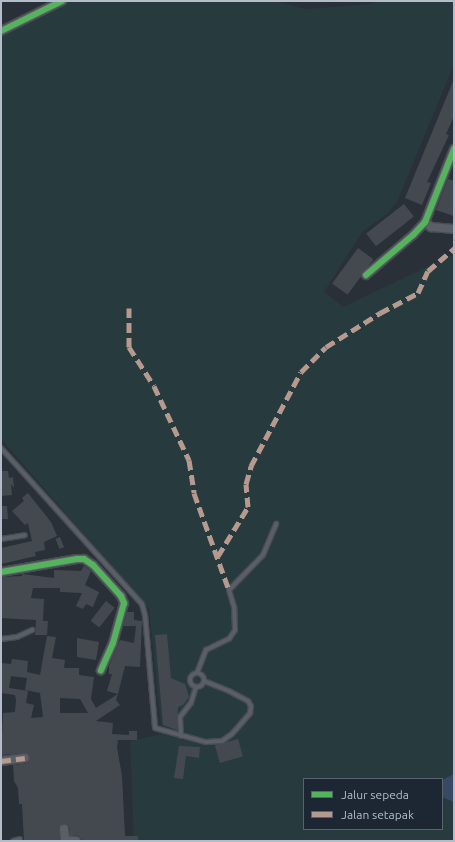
<!DOCTYPE html>
<style>
body{margin:0}
#map{position:relative;width:455px;height:842px;overflow:hidden;background:#2a3038;font-family:Ubuntu,sans-serif}
div>[style]{position:absolute}
[style*='--x']{left:calc(var(--x)*1px);top:calc(var(--y)*1px);width:calc(var(--w)*1px);rotate:calc(var(--a)*1deg)}
.green>*{inset:0;background:#273a3e}
.water>*{inset:0;background:#384963}
.building>*{inset:0;background:#444950;transform-origin:0 0}
.roads{filter:drop-shadow(1px 0 #484c53) drop-shadow(-1px 0 #484c53) drop-shadow(0 1px #484c53) drop-shadow(0 -1px #484c53)}
.service>*{height:4px;margin:-2px;padding:0 2px;transform-origin:2px;border-radius:2px;background:#5a5e66}
.service>.ring{margin:-2px;padding:0;box-sizing:content-box;background:none;border:4px solid #5a5e66;border-radius:50%}
.minor>*{height:8px;margin:-4px;padding:0 4px;transform-origin:4px;border-radius:4px;background:#5a5e66}
.quiet>*{height:5px;margin-top:-2.5px;transform-origin:0;background:repeating-linear-gradient(90deg,#b69a8f 0 10px,transparent 0 15px)}
.cycleway>*{height:6px;margin:-3px;padding:0 3px;transform-origin:3px;border-radius:3px;background:#56b35d}
span{translate:-50% -50%;white-space:nowrap;text-align:center;line-height:1.15;-webkit-text-stroke:3px #1d2633;paint-order:stroke}
.frame{position:absolute;inset:0;border:2px solid #b4bcc9;pointer-events:none}
.legend{position:absolute;left:303px;top:778px;width:140px;height:52px;box-sizing:border-box;background:#1d2633;border:1px solid #59626f;margin:0;padding:5px 7px;list-style:none;font-size:12px;color:#b4bcc9}
.legend li{display:flex;align-items:center;gap:8px;height:20px}
.legend b{width:20px;border:1px solid #59626f}
</style>
<div id="map">
<div class="green">
<i style="clip-path:polygon(evenodd,65px 1px,275px 1px,306px 9px,371px 4px,377px 1px,454px 1px,454px 64px,397px 202px,387px 214px,363px 231px,324px 292px,343px 307px,454px 254px,454px 841px,134px 841px,130px 741px,162px 734px,149px 609px,1px 439px,1px 26px,46px 11px,65px 1px,304px 779px,442px 779px,442px 829px,304px 829px,304px 779px)"></i>
</div>
<div class="water">
<i style="clip-path:polygon(454px 774px,454px 802px,442px 797px,442px 780px)"></i>
</div>
<div class="building">
<i style="clip-path:polygon(454px 79px,454px 116px,446px 134px,449px 135px,427px 182px,431px 183px,422px 205px,405px 198px)"></i>
<i style="clip-path:polygon(448px 179px,454px 181px,454px 216px,436px 210px)"></i>
<i style="left:404px;top:204px;width:16px;height:48px;rotate:52deg"></i>
<i style="left:358px;top:248px;width:19px;height:44px;rotate:36deg"></i>
<i style="clip-path:polygon(1px 471px,8px 471px,9px 478px,13px 477px,14px 488px,11px 484px,12px 495px,1px 496px)"></i>
<i style="clip-path:polygon(28px 493px,51px 522px,57px 536px,44px 542px,45px 550px,35px 552px,36px 556px,1px 564px,1px 548px,32px 541px,28px 523px,25px 525px,12px 511px,24px 501px,22px 498px)"></i>
<i style="clip-path:polygon(1px 506px,7px 506px,8px 519px,1px 519px)"></i>
<i style="left:60px;top:537px;width:11px;height:5px;rotate:68deg"></i>
<i style="clip-path:polygon(84px 566px,91px 571px,85px 585px,99px 592px,93px 607px,86px 604px,83px 609px,76px 606px,82px 593px,60px 592px,60px 588px,33px 588px,31px 598px,44px 599px,43px 621px,48px 621px,47px 635px,35px 635px,36px 620px,1px 618px,2px 577px,22px 576px,22px 574px,54px 578px,54px 570px,81px 571px)"></i>
<i style="left:106px;top:601px;width:11px;height:25px;rotate:38deg"></i>
<i style="clip-path:polygon(127px 612px,134px 612px,134px 620px,142px 621px,140px 667px,125px 666px,118px 694px,107px 691px,112px 674px,109px 674px,109px 666px,120px 640px,134px 643px,136px 626px,123px 626px)"></i>
<i style="clip-path:polygon(167px 634px,171px 678px,185px 684px,189px 697px,183px 705px,178px 707px,177px 730px,163px 725px,155px 635px)"></i>
<i style="clip-path:polygon(evenodd,47px 636px,56px 637px,52px 658px,65px 660px,64px 668px,79px 668px,79px 675px,94px 677px,91px 699px,96px 708px,118px 694px,116px 700px,120px 705px,96px 721px,113px 723px,112px 734px,129px 735px,129px 731px,137px 731px,137px 740px,118px 740px,117px 747px,122px 776px,125px 836px,138px 836px,138px 841px,83px 841px,79px 836px,70px 835px,69px 826px,64px 824px,59px 827px,60px 841px,24px 841px,22px 804px,19px 804px,18px 788px,14px 781px,13px 765px,28px 763px,30px 757px,25px 753px,1px 755px,3px 713px,15px 712px,16px 700px,15px 695px,1px 693px,1px 663px,11px 664px,12px 659px,28px 661px,27px 672px,40px 675px,47px 636px,11px 676px,27px 678px,25px 690px,40px 693px,43px 717px,31px 718px,34px 705px,26px 703px,28px 691px,9px 688px,11px 676px,47px 636px,60px 698px,80px 699px,88px 713px,60px 713px,60px 698px)"></i>
<i style="clip-path:polygon(77px 638px,99px 642px,96px 660px,77px 657px)"></i>
<i style="left:238px;top:739px;width:18px;height:24px;rotate:74deg"></i>
<i style="clip-path:polygon(179px 746px,200px 747px,199px 758px,186px 756px,183px 779px,174px 778px)"></i>
</div>
<div class="roads">
<div class="service">
<i style="--x:1;--y:448;--w:210;--a:47.9"></i>
<i style="--x:142;--y:604;--w:11;--a:75"></i>
<i style="--x:145;--y:615;--w:113;--a:84.9"></i>
<i style="--x:155;--y:728;--w:53;--a:15.4"></i>
<i style="--x:206;--y:742;--w:16;--a:-4"></i>
<i style="--x:222;--y:741;--w:12;--a:-35"></i>
<i style="--x:232;--y:734;--w:28;--a:-49"></i>
<i style="--x:250;--y:713;--w:7;--a:-82"></i>
<i style="--x:251;--y:706;--w:6;--a:-121"></i>
<i style="--x:248;--y:701;--w:21;--a:-152"></i>
<i style="--x:229;--y:691;--w:27;--a:-158"></i>
<i style="--x:1;--y:539;--w:24;--a:-9"></i>
<i style="--x:1;--y:639;--w:16;--a:-7"></i>
<i style="--x:17;--y:637;--w:17;--a:-25"></i>
<i style="--x:197;--y:673;--w:25;--a:-69"></i>
<i style="--x:206;--y:650;--w:25;--a:-26"></i>
<i style="--x:229;--y:639;--w:11;--a:-56"></i>
<i style="--x:235;--y:630;--w:23;--a:-92"></i>
<i style="--x:234;--y:607;--w:18;--a:-106"></i>
<i style="--x:229;--y:590;--w:49;--a:-45.8"></i>
<i style="--x:263;--y:555;--w:34;--a:-67"></i>
<i class="ring" style="left:190px;top:673px;width:10px;height:10px"></i>
<i style="--x:181;--y:736;--w:19;--a:-93"></i>
<i style="--x:180;--y:717;--w:18;--a:-52"></i>
<i style="--x:191;--y:703;--w:17;--a:-73"></i>
<i style="--x:13;--y:841;--w:7;--a:-16"></i>
</div>
<div class="minor">
<i style="--x:1;--y:31;--w:68;--a:-26.2"></i>
<i style="--x:425;--y:222;--w:8;--a:40"></i>
<i style="--x:431;--y:227;--w:23;--a:5"></i>
<i style="--x:366;--y:275;--w:62;--a:-40.4"></i>
<i style="--x:413;--y:235;--w:18;--a:-47"></i>
<i style="--x:425;--y:222;--w:79;--a:-68.3"></i>
<i style="--x:1;--y:572;--w:77;--a:-9.7"></i>
<i style="--x:77;--y:559;--w:7;--a:0"></i>
<i style="--x:84;--y:559;--w:11;--a:34"></i>
<i style="--x:93;--y:565;--w:42;--a:47.9"></i>
<i style="--x:121;--y:596;--w:8;--a:67"></i>
<i style="--x:124;--y:603;--w:41;--a:105.4"></i>
<i style="--x:113;--y:643;--w:30;--a:114"></i>
<i style="--x:1;--y:761;--w:24;--a:-7"></i>
<i style="--x:64;--y:829;--w:11;--a:85"></i>
<i style="--x:65;--y:840;--w:11;--a:5"></i>
</div>
</div>
<div class="quiet">
<i style="--x:129;--y:308;--w:39;--a:90"></i>
<i style="--x:129;--y:347;--w:46;--a:57.3"></i>
<i style="--x:154;--y:386;--w:82;--a:64.7"></i>
<i style="--x:189;--y:460;--w:33;--a:81"></i>
<i style="--x:194;--y:493;--w:103;--a:70.2"></i>
<i style="--x:218;--y:556;--w:57;--a:-58.5"></i>
<i style="--x:248;--y:507;--w:23;--a:-95"></i>
<i style="--x:246;--y:484;--w:19;--a:-74"></i>
<i style="--x:251;--y:466;--w:106;--a:-62"></i>
<i style="--x:301;--y:372;--w:35;--a:-45"></i>
<i style="--x:326;--y:347;--w:64;--a:-32.2"></i>
<i style="--x:380;--y:313;--w:43;--a:-27.8"></i>
<i style="--x:418;--y:293;--w:24;--a:-66"></i>
<i style="--x:428;--y:271;--w:35;--a:-41"></i>
<i style="--x:1;--y:761;--w:24;--a:-7"></i>
</div>
<div class="cycleway">
<i style="--x:1;--y:31;--w:68;--a:-26.2"></i>
<i style="--x:366;--y:275;--w:62;--a:-40.4"></i>
<i style="--x:413;--y:235;--w:18;--a:-47"></i>
<i style="--x:425;--y:222;--w:79;--a:-68.3"></i>
<i style="--x:1;--y:572;--w:77;--a:-9.7"></i>
<i style="--x:77;--y:559;--w:7;--a:0"></i>
<i style="--x:84;--y:559;--w:11;--a:34"></i>
<i style="--x:93;--y:565;--w:42;--a:47.9"></i>
<i style="--x:121;--y:596;--w:8;--a:67"></i>
<i style="--x:124;--y:603;--w:41;--a:105.4"></i>
<i style="--x:113;--y:643;--w:30;--a:114"></i>
</div>
<div class="frame"></div>
<ul class="legend">
<li><b style="height:5px;background:#56b35d"></b>Jalur sepeda</li>
<li><b style="height:5px;background:#b69a8f"></b>Jalan setapak</li>
</ul>
</div>
